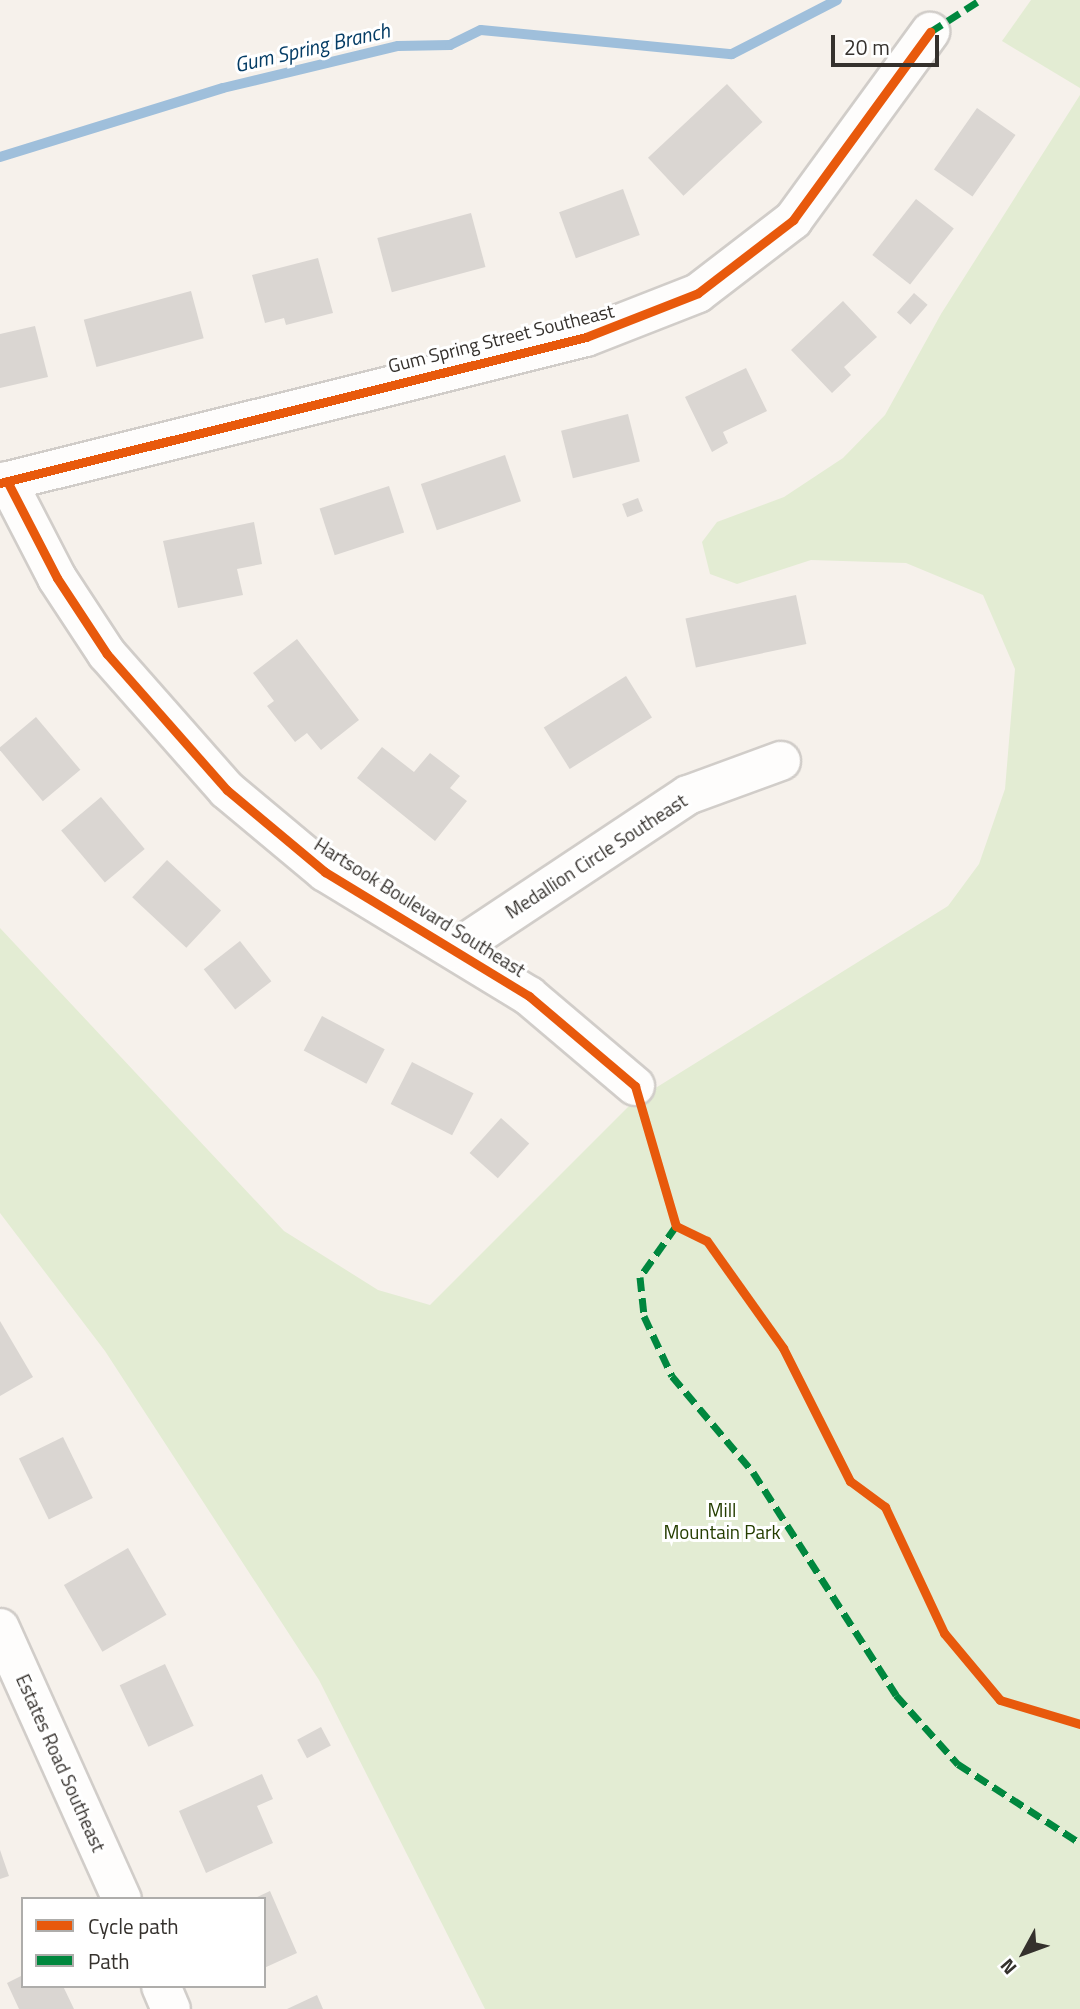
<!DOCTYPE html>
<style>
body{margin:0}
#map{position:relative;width:1080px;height:2009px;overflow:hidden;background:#f6f1eb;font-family:"Titillium Web",sans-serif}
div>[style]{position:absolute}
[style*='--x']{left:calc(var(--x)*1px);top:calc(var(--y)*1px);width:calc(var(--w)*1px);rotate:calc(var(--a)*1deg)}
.green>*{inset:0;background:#e3ecd3}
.stream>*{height:10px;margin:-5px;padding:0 5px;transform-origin:5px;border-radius:5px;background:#9fbfdb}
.building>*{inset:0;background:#dad6d2;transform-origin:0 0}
.roads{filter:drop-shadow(2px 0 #d1cdc9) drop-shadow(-2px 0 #d1cdc9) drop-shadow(0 2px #d1cdc9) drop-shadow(0 -2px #d1cdc9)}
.street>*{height:38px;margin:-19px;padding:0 19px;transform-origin:19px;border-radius:19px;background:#fefdfc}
.quiet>*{height:7px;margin-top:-3.5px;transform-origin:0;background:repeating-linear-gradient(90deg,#00873e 0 14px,transparent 0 21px)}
.cycleway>*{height:9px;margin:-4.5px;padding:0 4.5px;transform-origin:4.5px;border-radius:4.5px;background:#e8590c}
span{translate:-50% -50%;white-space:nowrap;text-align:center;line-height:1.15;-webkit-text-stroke:6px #fff;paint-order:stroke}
.street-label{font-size:19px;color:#35312d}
.park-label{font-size:19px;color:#253d00}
.water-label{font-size:21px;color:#043c65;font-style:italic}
.legend{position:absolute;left:21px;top:1897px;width:245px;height:91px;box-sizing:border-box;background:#fff;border:2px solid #aeadab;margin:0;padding:9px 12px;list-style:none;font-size:21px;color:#35312d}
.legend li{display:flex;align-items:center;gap:14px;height:35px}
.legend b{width:35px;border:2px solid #aeadab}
.north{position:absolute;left:989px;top:1918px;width:70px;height:70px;-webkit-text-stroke:5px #fff;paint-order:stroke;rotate:229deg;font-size:19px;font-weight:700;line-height:28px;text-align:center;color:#35312d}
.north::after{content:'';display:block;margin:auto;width:24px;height:32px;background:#35312d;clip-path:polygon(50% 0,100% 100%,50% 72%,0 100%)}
.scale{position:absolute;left:831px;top:35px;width:108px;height:32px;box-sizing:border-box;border:4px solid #35312d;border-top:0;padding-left:9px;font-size:21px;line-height:24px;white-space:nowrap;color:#35312d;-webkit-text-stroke:5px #fff;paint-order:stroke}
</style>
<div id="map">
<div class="green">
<i style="clip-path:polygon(1031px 0,1080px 0,1080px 88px,1002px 41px)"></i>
<i style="clip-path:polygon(1080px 95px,1080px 2009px,485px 2009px,319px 1680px,105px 1351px,0 1213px,0 928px,284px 1231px,378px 1290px,430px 1305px,633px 1102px,948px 906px,979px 864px,1005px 789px,1015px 669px,983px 595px,906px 563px,811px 560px,737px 584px,710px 574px,702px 542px,717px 522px,784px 497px,843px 458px,885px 415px,941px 314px)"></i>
</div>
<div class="stream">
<i style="--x:0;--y:157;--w:233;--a:-17.2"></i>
<i style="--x:223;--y:88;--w:180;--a:-13.5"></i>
<i style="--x:398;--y:46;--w:52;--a:-1.1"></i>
<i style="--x:450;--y:45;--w:34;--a:-26"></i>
<i style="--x:481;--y:30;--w:252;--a:5.5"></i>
<i style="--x:732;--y:54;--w:118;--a:-27.2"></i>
</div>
<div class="building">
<i style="left:727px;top:84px;width:52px;height:108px;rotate:47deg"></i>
<i style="left:977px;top:108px;width:47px;height:75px;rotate:35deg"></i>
<i style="left:623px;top:189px;width:49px;height:68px;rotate:70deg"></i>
<i style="left:916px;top:199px;width:48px;height:71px;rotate:38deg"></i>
<i style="left:471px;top:213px;width:56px;height:97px;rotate:75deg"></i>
<i style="clip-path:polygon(318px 258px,333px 313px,286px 325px,284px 318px,265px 323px,252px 275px)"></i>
<i style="left:191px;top:291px;width:49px;height:111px;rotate:75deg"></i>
<i style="left:914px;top:293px;width:18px;height:26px;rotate:41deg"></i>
<i style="clip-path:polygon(843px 301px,877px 337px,844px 367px,851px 375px,832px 393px,791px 350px)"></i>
<i style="clip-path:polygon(35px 326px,48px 377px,0 388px,0 334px)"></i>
<i style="clip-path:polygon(746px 368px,767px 411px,723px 432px,728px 443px,712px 452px,685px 397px)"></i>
<i style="left:628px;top:414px;width:49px;height:69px;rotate:76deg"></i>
<i style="left:505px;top:455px;width:49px;height:89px;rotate:71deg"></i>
<i style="left:389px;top:486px;width:49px;height:73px;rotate:72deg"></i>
<i style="left:638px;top:498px;width:14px;height:17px;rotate:69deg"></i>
<i style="clip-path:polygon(254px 522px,262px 564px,237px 569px,243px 595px,178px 608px,163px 541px)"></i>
<i style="left:796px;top:595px;width:50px;height:113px;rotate:78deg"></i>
<i style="clip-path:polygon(297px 639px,359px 720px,321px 750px,307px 733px,295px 742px,267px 706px,274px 701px,253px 673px)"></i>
<i style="left:626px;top:676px;width:49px;height:97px;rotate:58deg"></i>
<i style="left:36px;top:717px;width:69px;height:49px;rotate:50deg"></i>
<i style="clip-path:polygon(382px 747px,414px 772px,430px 753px,460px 776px,450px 788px,467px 801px,435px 841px,357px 778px)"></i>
<i style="left:101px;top:797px;width:68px;height:52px;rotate:50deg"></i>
<i style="left:167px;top:860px;width:74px;height:51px;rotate:43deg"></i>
<i style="left:240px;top:941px;width:51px;height:46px;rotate:52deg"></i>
<i style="left:322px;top:1016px;width:71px;height:39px;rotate:28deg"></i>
<i style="left:412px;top:1062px;width:69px;height:47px;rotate:27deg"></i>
<i style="left:501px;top:1118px;width:38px;height:47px;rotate:42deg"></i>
<i style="clip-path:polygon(0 1321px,33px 1377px,0 1396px)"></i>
<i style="left:63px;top:1437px;width:68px;height:49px;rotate:64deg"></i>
<i style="left:128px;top:1548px;width:77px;height:74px;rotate:60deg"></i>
<i style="left:165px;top:1664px;width:68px;height:50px;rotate:65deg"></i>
<i style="left:321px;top:1727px;width:21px;height:27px;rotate:62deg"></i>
<i style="clip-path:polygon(262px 1774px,273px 1799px,257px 1806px,273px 1843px,206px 1873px,179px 1811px)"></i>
<i style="clip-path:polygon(0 1850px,9px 1876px,0 1879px)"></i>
<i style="clip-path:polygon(270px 1891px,297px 1953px,264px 1968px,264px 1899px,253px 1899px)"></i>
<i style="clip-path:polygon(23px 1975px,23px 1986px,63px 1986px,74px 2009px,19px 2009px,7px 1983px)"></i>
<i style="clip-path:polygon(317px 1995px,323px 2009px,287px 2009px)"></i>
</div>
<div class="roads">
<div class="street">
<i style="--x:7;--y:481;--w:109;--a:62.7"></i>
<i style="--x:57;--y:578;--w:91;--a:56.7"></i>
<i style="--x:107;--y:654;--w:181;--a:48.6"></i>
<i style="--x:227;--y:790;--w:128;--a:39.9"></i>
<i style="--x:325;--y:872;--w:239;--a:31.3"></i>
<i style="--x:529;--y:996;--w:139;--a:40.3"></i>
<i style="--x:0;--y:483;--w:604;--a:-13.99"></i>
<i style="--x:586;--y:337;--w:120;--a:-21.4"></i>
<i style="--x:698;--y:293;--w:120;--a:-37.5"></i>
<i style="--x:793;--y:220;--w:233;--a:-53.9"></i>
<i style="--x:456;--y:949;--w:278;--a:-33.6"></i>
<i style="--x:688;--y:795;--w:99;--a:-20.1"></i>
<i style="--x:0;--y:1628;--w:297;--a:65.8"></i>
<i style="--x:161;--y:1986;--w:25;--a:67"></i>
</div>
</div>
<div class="quiet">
<i style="--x:930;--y:32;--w:59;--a:-32.6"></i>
<i style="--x:676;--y:1226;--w:62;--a:125.2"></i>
<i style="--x:640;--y:1277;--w:39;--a:84"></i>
<i style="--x:644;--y:1316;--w:66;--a:65"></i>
<i style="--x:672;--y:1376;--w:126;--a:49.8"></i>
<i style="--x:753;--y:1472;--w:265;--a:57.3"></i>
<i style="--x:896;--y:1695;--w:93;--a:48.1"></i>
<i style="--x:958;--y:1764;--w:145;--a:32.9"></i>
</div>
<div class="cycleway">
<i style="--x:7;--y:481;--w:109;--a:62.7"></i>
<i style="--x:57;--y:578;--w:91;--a:56.7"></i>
<i style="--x:107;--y:654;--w:181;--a:48.6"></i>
<i style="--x:227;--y:790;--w:128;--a:39.9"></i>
<i style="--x:325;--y:872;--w:239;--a:31.3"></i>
<i style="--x:529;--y:996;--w:139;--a:40.3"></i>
<i style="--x:635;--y:1086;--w:146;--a:73.7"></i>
<i style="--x:676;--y:1226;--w:34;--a:26"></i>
<i style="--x:707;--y:1241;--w:131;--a:54.6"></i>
<i style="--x:783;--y:1348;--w:149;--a:63.3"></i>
<i style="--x:850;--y:1481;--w:44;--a:36.6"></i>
<i style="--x:885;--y:1507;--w:139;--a:64.9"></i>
<i style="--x:944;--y:1633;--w:87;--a:50.1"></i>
<i style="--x:1000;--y:1700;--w:84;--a:16.7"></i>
<i style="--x:0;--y:483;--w:604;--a:-13.99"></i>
<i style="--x:586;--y:337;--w:120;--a:-21.4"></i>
<i style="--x:698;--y:293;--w:120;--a:-37.5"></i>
<i style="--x:793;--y:220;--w:233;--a:-53.9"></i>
</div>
<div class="street-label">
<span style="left:501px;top:338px;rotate:-14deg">Gum Spring Street Southeast</span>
<span style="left:596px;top:856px;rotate:-33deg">Medallion Circle Southeast</span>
<span style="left:420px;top:907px;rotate:32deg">Hartsook Boulevard Southeast</span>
<span style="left:61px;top:1763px;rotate:66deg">Estates Road Southeast</span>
</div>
<div class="park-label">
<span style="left:722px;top:1521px">Mill<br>Mountain Park</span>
</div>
<div class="water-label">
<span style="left:312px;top:47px;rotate:-13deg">Gum Spring Branch</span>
</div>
<ul class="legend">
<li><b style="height:9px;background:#e8590c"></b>Cycle path</li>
<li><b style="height:9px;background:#00873e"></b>Path</li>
</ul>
<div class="north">N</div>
<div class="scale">20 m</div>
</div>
